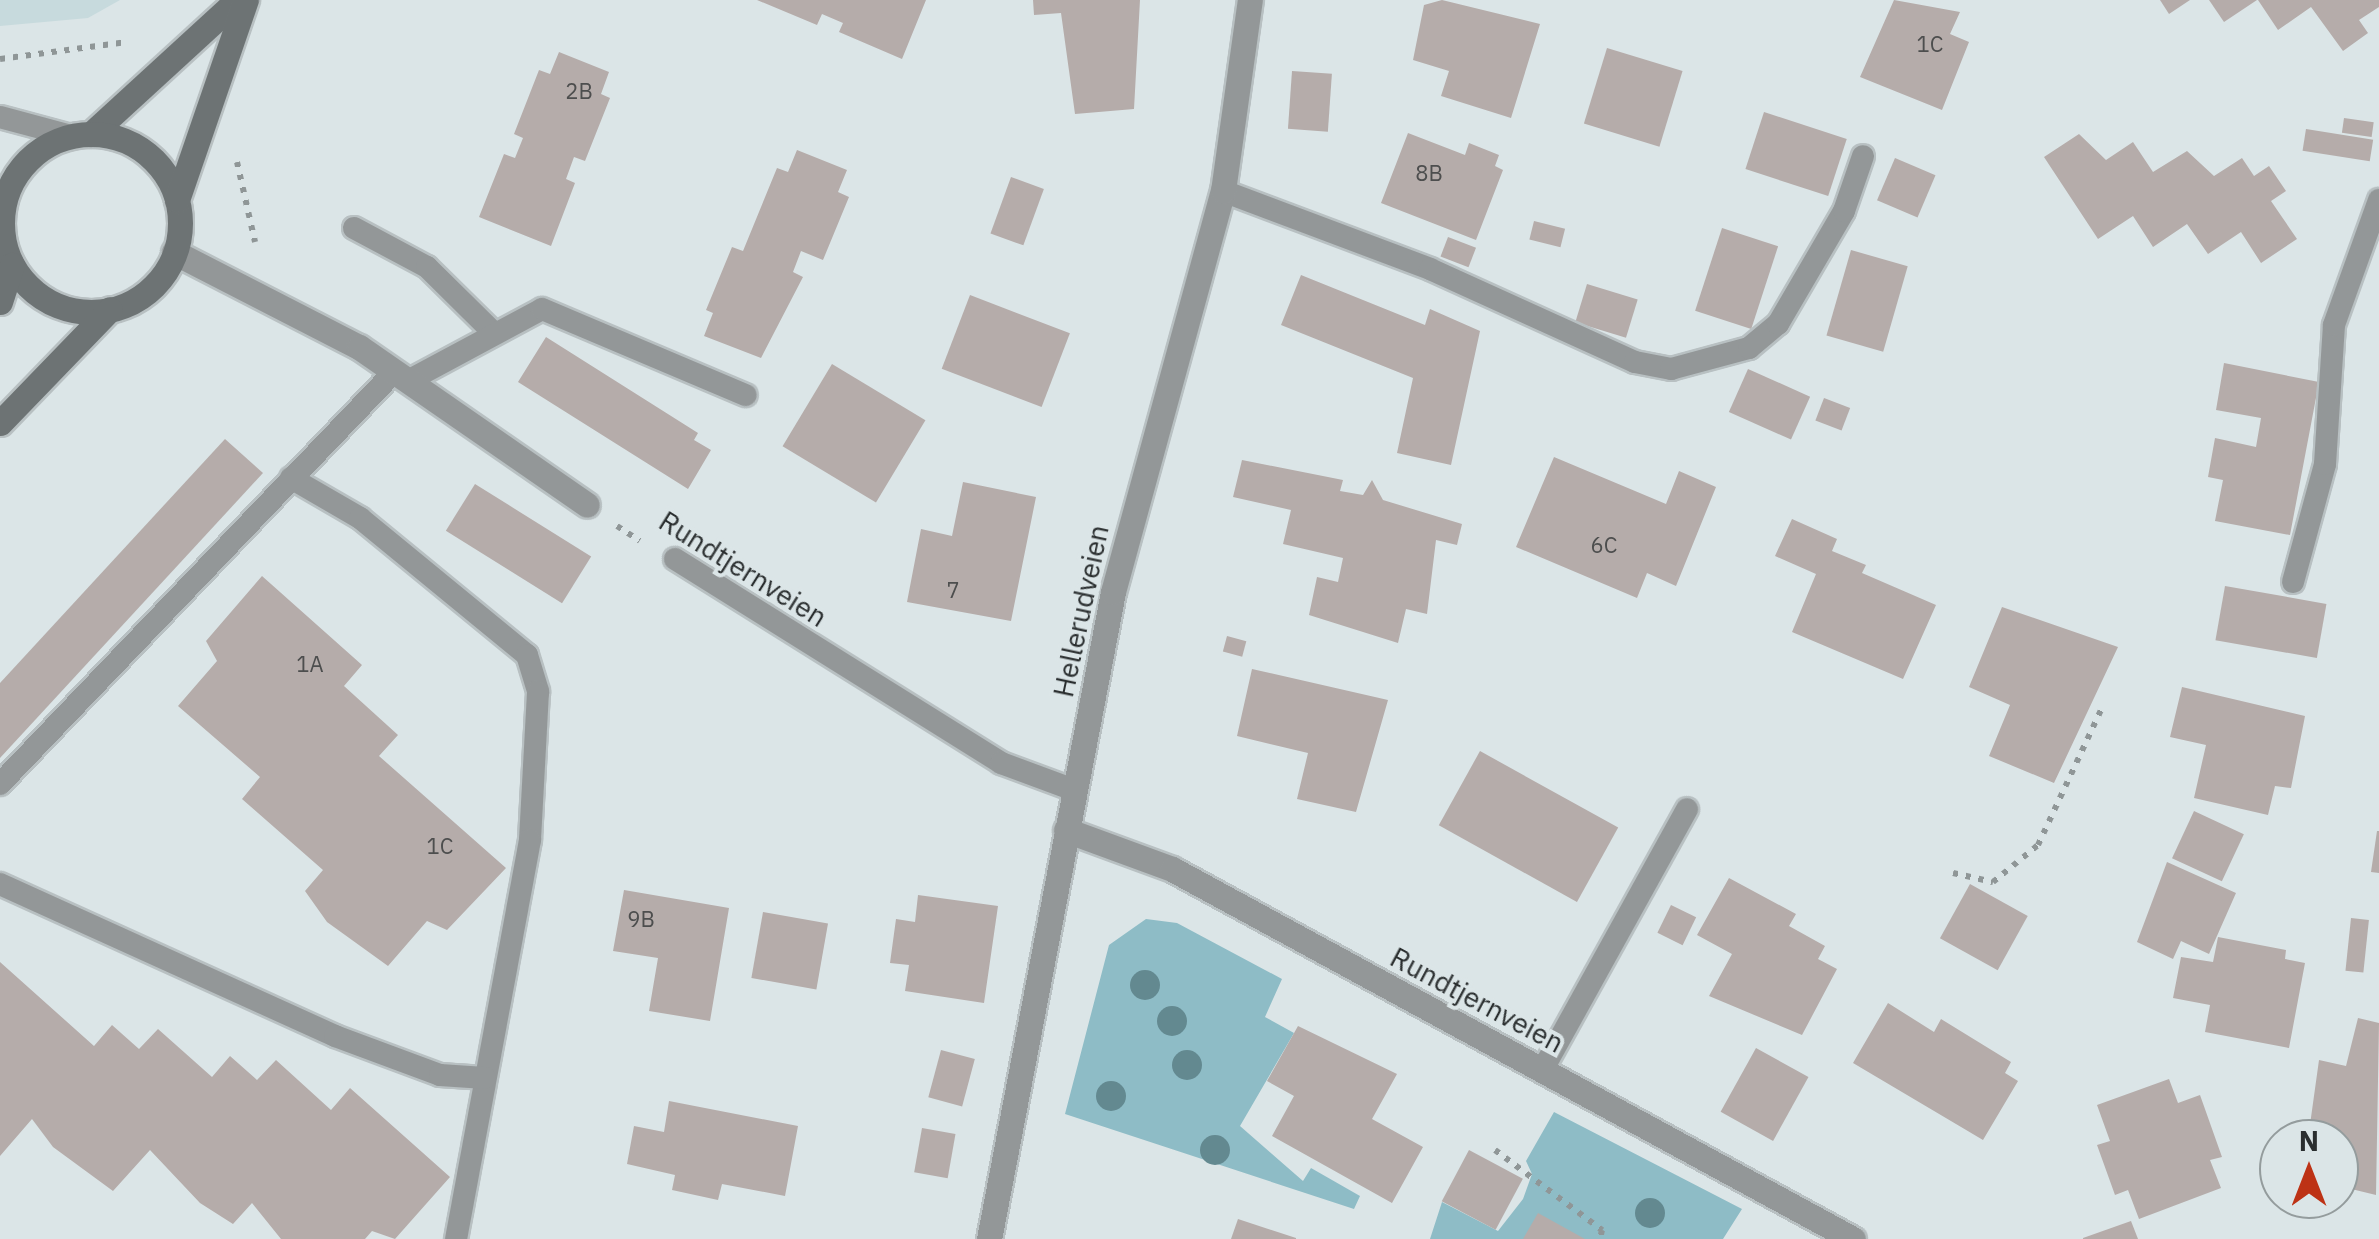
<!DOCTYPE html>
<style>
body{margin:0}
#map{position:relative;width:2379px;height:1239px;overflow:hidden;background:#dbe5e7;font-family:"IBM Plex Sans",sans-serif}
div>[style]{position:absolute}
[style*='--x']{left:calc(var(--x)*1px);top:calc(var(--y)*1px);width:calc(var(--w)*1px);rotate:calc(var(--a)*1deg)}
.built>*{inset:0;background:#c7dadd}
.green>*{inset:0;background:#8ebcc6}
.building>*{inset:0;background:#b5acaa;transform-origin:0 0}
.path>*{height:6px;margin-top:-3px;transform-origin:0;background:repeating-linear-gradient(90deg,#8f9697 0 5px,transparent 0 13px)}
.roads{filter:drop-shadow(2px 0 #b8c0c2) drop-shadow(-2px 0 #b8c0c2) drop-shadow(0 2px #b8c0c2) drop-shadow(0 -2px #b8c0c2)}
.service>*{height:22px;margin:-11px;padding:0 11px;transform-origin:11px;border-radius:11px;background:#939798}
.minor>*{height:25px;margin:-12.5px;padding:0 12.5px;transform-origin:12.5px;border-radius:12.5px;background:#939798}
.secondary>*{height:25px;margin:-12.5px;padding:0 12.5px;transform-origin:12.5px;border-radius:12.5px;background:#6d7374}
.secondary>.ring{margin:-12.5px;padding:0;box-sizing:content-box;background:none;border:25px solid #6d7374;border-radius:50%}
.trees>*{width:30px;height:30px;margin:-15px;border-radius:50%;background:#638990}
span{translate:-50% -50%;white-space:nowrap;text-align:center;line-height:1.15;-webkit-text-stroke:8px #dbe5e7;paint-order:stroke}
.number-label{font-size:22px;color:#4d4e4e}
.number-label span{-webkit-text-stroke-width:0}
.street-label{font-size:28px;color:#2a2e2f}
.north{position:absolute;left:2259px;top:1119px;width:100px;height:100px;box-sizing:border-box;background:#dbe5e7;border:2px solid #949c9d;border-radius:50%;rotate:0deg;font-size:28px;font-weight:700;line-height:40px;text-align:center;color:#2a2e2f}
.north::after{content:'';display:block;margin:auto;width:35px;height:45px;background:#bd3215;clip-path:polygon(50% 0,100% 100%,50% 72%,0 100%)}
</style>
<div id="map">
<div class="built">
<i style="clip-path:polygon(0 0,120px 0,88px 18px,0 26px)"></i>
</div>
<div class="green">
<i style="clip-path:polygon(1146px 919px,1177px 923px,1282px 979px,1265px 1017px,1294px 1033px,1240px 1126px,1303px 1181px,1311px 1168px,1360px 1196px,1354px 1209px,1065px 1114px,1109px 945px)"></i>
<i style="clip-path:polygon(1554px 1112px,1742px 1209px,1723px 1239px,1430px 1239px,1442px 1202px,1498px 1231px,1523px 1199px,1532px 1174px,1526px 1161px)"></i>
</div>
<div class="building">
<i style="clip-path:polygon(757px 0,926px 0,902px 59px,839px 32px,843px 23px,822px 14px,817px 25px)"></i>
<i style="clip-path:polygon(1033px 0,1140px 0,1134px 109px,1075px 114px,1061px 13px,1034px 15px)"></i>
<i style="clip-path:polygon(1442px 0,1540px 24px,1511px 118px,1441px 96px,1449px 71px,1413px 60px,1424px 5px)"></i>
<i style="clip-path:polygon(1894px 0,1960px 12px,1950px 34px,1969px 42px,1942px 110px,1860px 77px)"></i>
<i style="clip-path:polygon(2160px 0,2190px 0,2169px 14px)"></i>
<i style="clip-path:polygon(2209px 0,2257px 0,2224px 22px)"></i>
<i style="clip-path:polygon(2258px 0,2379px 0,2379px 7px,2359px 20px,2368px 33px,2343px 51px,2311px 7px,2278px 30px)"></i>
<i style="left:1607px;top:48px;width:79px;height:79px;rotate:17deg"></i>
<i style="clip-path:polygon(559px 52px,609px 72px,601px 94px,610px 98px,585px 161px,574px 157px,566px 179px,575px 183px,551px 246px,479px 217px,504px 154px,515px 158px,523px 138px,514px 134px,539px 70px,550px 74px)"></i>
<i style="left:1292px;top:71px;width:40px;height:58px;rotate:4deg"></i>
<i style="left:1764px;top:112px;width:87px;height:60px;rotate:18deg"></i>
<i style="left:2344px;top:118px;width:30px;height:15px;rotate:8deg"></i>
<i style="left:2306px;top:129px;width:68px;height:22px;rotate:9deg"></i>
<i style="clip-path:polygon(1408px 133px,1465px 155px,1469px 143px,1499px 155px,1495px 166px,1503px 170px,1476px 240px,1381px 203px)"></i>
<i style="clip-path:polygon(2079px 134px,2106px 160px,2133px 142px,2153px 172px,2187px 151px,2214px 176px,2242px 158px,2254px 176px,2269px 166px,2286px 191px,2271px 201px,2297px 239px,2261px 263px,2241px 232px,2208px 254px,2187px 224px,2153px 247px,2133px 216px,2098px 239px,2044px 157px)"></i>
<i style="clip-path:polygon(797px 150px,847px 170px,838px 192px,849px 197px,823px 260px,801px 251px,793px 272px,803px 277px,761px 358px,704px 336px,713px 313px,706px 310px,732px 247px,743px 251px,777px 168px,788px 172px)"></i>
<i style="left:1895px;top:158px;width:44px;height:46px;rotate:23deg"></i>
<i style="left:1011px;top:177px;width:35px;height:60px;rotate:20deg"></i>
<i style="left:1534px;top:221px;width:32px;height:19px;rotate:14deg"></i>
<i style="left:1722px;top:228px;width:59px;height:87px;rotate:18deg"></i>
<i style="left:1448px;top:237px;width:30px;height:21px;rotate:21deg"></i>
<i style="left:1851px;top:250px;width:59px;height:89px;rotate:16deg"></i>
<i style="clip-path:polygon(1301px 275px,1425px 325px,1430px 309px,1480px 331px,1451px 465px,1397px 453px,1413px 378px,1281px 325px)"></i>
<i style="left:1587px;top:284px;width:53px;height:40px;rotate:17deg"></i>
<i style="left:970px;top:295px;width:107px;height:79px;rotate:21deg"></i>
<i style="clip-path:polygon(546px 337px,698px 433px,694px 440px,711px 450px,688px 489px,518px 382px)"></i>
<i style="clip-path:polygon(2224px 363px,2319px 382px,2290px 535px,2215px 521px,2223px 480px,2208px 477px,2215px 438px,2256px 447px,2261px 418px,2216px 410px)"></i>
<i style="left:832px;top:364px;width:109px;height:96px;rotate:31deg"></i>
<i style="left:1748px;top:369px;width:68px;height:47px;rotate:24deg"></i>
<i style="left:1824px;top:398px;width:28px;height:24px;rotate:21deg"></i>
<i style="clip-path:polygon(225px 439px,263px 473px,0 758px,0 683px)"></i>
<i style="clip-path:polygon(1554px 457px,1666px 504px,1679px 471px,1716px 487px,1676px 586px,1647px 573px,1637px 598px,1516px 547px)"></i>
<i style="clip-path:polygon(1242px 460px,1343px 480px,1340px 491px,1363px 495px,1372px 480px,1383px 500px,1462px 524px,1457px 545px,1436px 540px,1427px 614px,1406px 609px,1398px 643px,1309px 615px,1317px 577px,1338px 582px,1343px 558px,1283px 544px,1291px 510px,1233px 497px)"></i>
<i style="clip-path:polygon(963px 482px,1036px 497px,1011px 621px,907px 602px,921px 529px,952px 536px)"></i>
<i style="left:475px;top:484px;width:137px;height:55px;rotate:32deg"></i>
<i style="clip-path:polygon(1792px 519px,1837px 539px,1832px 551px,1866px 565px,1862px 573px,1936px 605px,1903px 679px,1792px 632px,1816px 574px,1775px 556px)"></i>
<i style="clip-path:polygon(262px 576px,362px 665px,344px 686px,398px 735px,379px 756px,506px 868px,447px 930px,427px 921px,388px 966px,327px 922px,305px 891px,323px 870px,242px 799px,260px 777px,178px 706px,217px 661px,206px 641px)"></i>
<i style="left:2225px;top:586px;width:103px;height:55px;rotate:10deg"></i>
<i style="clip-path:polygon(2002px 607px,2118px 647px,2054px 783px,1989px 756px,2010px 705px,1969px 687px)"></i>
<i style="left:1227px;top:636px;width:20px;height:16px;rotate:15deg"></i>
<i style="clip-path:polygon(1252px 669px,1388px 700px,1356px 812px,1297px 799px,1308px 753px,1237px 736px)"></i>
<i style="clip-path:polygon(2182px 687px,2305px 716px,2291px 788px,2275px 786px,2268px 815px,2194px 798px,2206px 745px,2170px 737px)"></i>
<i style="left:1480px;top:751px;width:158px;height:85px;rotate:29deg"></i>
<i style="left:2194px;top:811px;width:55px;height:52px;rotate:25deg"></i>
<i style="clip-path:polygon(2377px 831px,2379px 831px,2379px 873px,2371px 872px)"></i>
<i style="clip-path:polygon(2167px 862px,2236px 893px,2209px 954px,2181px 941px,2173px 959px,2137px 942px)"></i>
<i style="clip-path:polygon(1729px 878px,1796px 914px,1789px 926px,1825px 946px,1818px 959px,1837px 969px,1802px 1035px,1709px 996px,1732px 954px,1697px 935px)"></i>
<i style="left:1970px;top:884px;width:66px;height:62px;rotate:29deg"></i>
<i style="clip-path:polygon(624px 890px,729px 908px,710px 1021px,649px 1011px,658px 958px,613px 951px)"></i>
<i style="clip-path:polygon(918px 895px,998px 906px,984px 1003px,905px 991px,909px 965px,890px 963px,896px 919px,915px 922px)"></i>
<i style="left:1671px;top:905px;width:28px;height:31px;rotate:26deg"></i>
<i style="left:763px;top:912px;width:66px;height:67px;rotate:10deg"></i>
<i style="left:2351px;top:918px;width:18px;height:53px;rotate:6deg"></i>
<i style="clip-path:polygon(2218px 937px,2286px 950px,2285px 959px,2305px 963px,2289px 1048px,2205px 1032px,2210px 1005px,2173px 998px,2181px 957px,2213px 962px)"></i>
<i style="clip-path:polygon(0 962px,94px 1046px,112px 1025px,139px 1049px,158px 1029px,212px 1077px,230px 1056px,257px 1080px,276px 1060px,331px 1110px,350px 1088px,450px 1177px,395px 1239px,372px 1231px,365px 1239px,281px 1239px,252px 1203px,233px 1224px,200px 1203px,150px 1150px,113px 1191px,53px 1147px,32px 1119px,0 1156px)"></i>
<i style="clip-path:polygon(1888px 1003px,1934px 1032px,1941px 1019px,2011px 1062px,2005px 1073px,2018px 1081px,1983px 1140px,1853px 1063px)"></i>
<i style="clip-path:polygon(2358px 1018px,2379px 1023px,2376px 1195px,2339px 1186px,2339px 1139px,2308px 1139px,2319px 1060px,2346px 1066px)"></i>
<i style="clip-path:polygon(1298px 1026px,1397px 1074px,1372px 1119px,1423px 1147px,1392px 1203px,1272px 1136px,1294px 1096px,1267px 1081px)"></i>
<i style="left:1756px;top:1048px;width:60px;height:73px;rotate:29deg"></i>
<i style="left:941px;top:1050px;width:35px;height:49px;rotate:15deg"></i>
<i style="clip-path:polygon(2169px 1079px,2178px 1103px,2200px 1095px,2222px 1157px,2210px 1160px,2221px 1188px,2139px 1219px,2128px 1190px,2115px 1195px,2097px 1145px,2110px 1141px,2097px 1105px)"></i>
<i style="clip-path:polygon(669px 1101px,798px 1126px,785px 1196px,722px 1184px,718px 1200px,672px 1190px,675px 1175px,627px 1164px,634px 1126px,664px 1132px)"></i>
<i style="left:922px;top:1128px;width:34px;height:45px;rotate:10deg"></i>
<i style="left:1469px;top:1150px;width:61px;height:58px;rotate:28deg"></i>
<i style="clip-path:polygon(1538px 1213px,1585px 1239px,1523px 1239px)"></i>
<i style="clip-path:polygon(1238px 1219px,1296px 1238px,1296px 1239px,1231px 1239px)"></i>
<i style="clip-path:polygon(2131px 1221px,2138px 1239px,2083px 1239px,2083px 1238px)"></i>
</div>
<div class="path">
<i style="--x:0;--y:59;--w:128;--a:-7.6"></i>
<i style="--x:237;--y:162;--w:82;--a:77.3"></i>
<i style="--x:617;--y:526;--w:27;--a:33"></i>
<i style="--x:1953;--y:873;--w:41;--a:12.7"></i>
<i style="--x:1993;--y:882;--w:58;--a:-39.4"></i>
<i style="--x:2038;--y:845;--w:149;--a:-65"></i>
<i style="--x:1495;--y:1150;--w:134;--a:36.8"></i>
<i style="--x:1602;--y:1230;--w:9;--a:103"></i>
</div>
<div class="roads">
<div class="service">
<i style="--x:0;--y:117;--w:73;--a:15"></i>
<i style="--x:1223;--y:191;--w:221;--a:20.6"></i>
<i style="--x:1430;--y:269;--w:225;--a:24.4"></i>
<i style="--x:1635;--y:362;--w:37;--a:11"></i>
<i style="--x:1671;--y:369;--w:81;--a:-15.1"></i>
<i style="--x:1749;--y:348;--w:38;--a:-40"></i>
<i style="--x:1778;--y:324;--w:131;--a:-59.7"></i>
<i style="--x:1844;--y:211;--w:58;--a:-70.9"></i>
<i style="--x:0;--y:225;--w:1;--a:45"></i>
<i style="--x:354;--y:228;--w:83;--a:28.1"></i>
<i style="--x:427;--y:267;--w:93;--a:44.6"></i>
<i style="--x:408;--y:381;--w:152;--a:-28.2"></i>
<i style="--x:542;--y:309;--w:221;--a:22.9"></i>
<i style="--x:291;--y:478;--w:80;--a:30.1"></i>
<i style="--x:360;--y:518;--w:216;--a:39.4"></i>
<i style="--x:527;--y:655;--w:39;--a:73"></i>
<i style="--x:538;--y:692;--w:148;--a:93.1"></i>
<i style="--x:530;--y:840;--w:406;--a:100.5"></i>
<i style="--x:675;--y:559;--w:385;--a:32"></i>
<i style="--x:1001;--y:763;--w:78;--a:20.3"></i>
<i style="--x:2293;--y:582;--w:122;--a:-74.8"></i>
<i style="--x:2325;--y:464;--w:139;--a:-86.3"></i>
<i style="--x:2334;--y:325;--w:133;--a:-70.2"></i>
<i style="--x:0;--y:784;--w:571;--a:-46.28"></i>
<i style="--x:0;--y:884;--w:368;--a:24.4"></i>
<i style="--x:335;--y:1036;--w:112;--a:20.4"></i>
<i style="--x:440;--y:1075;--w:45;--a:3.8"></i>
<i style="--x:1543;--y:1069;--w:297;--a:-61"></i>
</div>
<div class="minor">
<i style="--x:174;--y:252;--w:208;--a:27.2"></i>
<i style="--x:359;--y:347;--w:277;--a:34.7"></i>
<i style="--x:1066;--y:830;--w:113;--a:20.2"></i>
<i style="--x:1172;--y:869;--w:775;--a:28.52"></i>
<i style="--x:989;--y:1239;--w:659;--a:-79.15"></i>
<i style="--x:1113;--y:592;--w:416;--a:-74.7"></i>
<i style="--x:1223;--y:191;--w:193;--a:-82"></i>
</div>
<div class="secondary">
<i style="--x:91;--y:134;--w:198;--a:-42.5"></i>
<i class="ring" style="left:2px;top:134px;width:153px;height:153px"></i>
<i style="--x:177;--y:200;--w:212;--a:-71"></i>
<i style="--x:0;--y:302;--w:39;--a:-72"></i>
<i style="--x:0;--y:423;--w:158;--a:-46"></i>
</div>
</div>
<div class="trees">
<i style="left:1145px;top:985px"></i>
<i style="left:1172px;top:1021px"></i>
<i style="left:1187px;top:1065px"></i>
<i style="left:1111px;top:1096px"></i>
<i style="left:1215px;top:1150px"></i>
<i style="left:1650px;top:1213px"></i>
</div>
<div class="number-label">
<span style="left:1930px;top:44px">1C</span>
<span style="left:579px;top:91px">2B</span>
<span style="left:1429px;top:173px">8B</span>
<span style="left:1604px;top:545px">6C</span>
<span style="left:953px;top:590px">7</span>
<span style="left:310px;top:664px">1A</span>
<span style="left:440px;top:846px">1C</span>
<span style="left:641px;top:919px">9B</span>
</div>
<div class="street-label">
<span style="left:743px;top:569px;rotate:32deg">Rundtjernveien</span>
<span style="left:1081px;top:611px;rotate:-78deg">Hellerudveien</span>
<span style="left:1477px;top:1000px;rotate:28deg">Rundtjernveien</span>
</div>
<div class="north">N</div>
</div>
